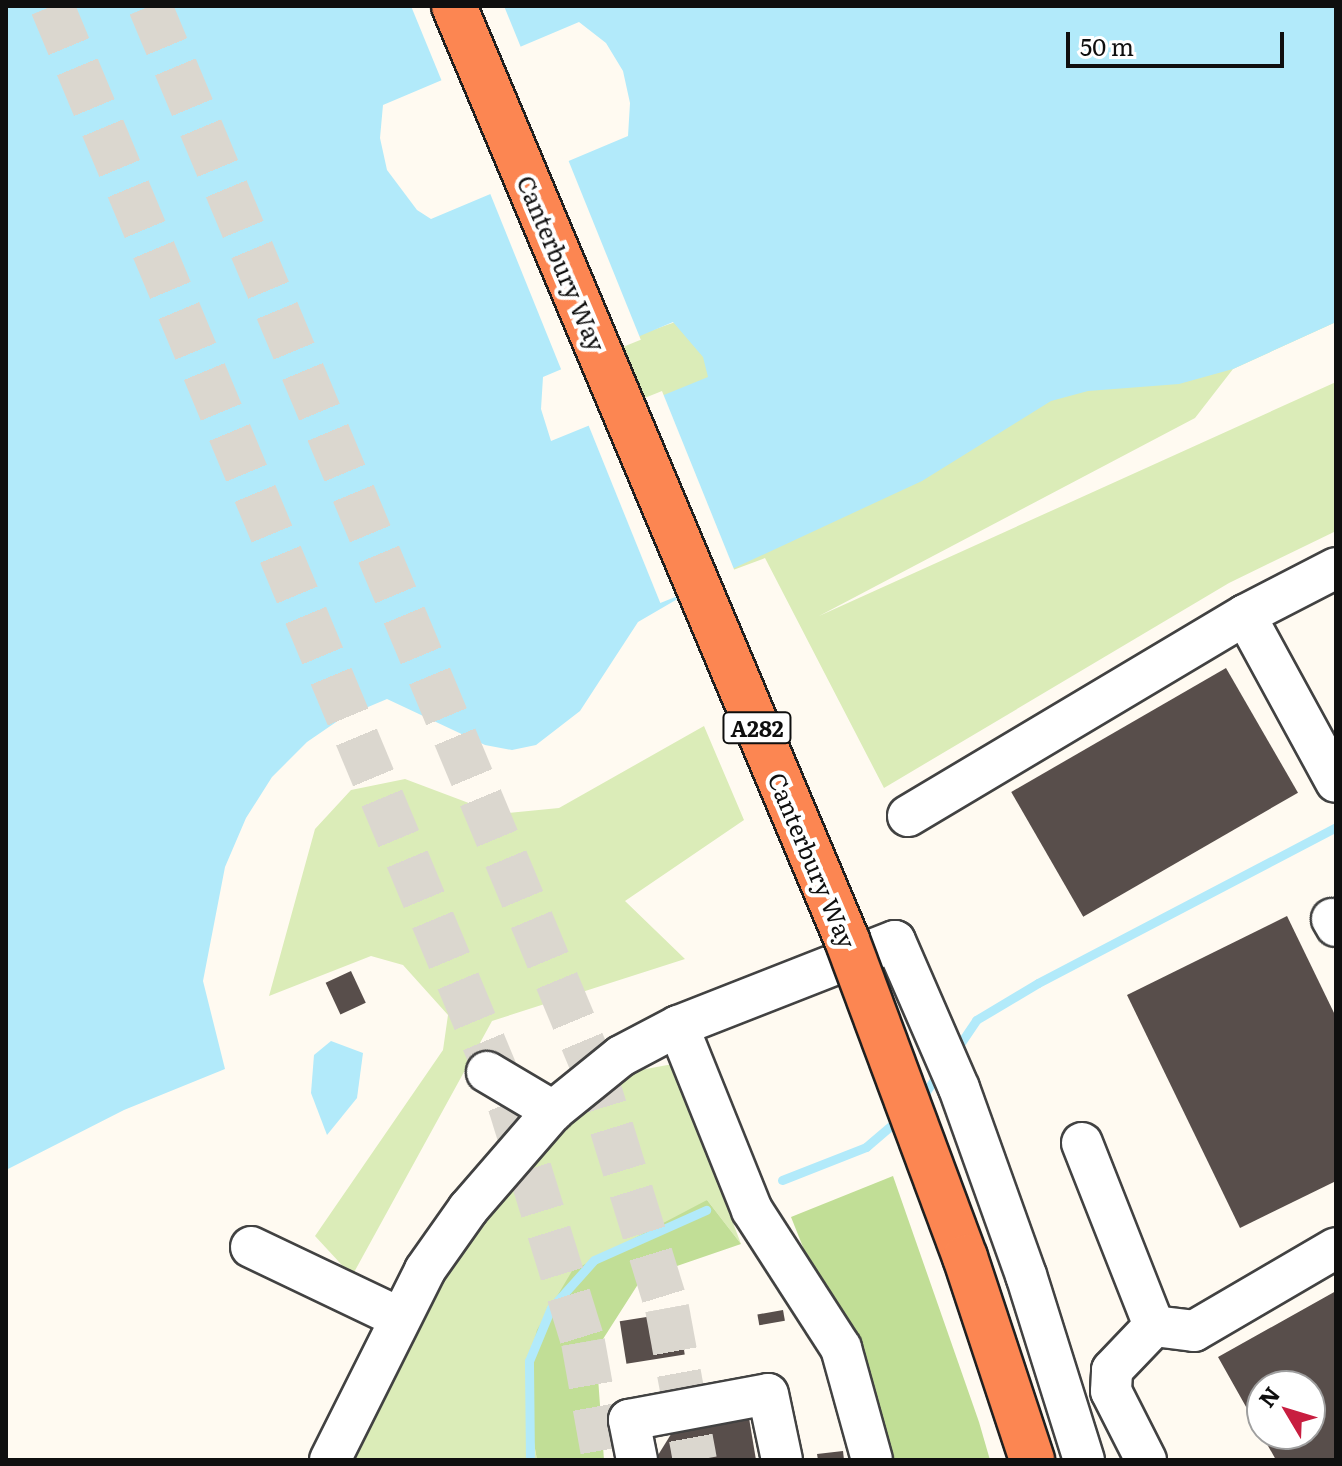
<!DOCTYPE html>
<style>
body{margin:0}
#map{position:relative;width:1342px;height:1466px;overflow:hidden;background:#fffaf1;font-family:Literata,serif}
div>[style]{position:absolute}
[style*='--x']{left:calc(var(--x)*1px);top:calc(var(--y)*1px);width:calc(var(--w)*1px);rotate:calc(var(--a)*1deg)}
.green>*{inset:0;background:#dbecb8}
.forest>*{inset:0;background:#c1de96}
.water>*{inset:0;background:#b2eafa}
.pier>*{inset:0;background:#fffaf1;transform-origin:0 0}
.stream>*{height:9px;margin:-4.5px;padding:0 4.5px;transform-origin:4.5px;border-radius:4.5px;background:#b2eafa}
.building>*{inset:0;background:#584e4b;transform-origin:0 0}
.highway-tunnel>*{height:44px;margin-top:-22px;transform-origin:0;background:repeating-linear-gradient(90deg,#dbd7cf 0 44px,transparent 0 66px)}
.roads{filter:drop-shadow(2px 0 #424242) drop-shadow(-2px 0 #424242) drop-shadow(0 2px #424242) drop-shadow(0 -2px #424242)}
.minor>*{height:40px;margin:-20px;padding:0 20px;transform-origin:20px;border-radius:20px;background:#fff}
.bridges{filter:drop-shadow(2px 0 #202020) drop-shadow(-2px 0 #202020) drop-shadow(0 2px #202020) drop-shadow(0 -2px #202020)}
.highway-bridge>*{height:44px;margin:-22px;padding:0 22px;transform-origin:22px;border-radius:22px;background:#fc8652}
span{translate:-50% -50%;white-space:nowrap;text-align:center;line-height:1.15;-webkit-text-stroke:8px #fff;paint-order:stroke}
.shield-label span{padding:2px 6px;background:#fff;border:2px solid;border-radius:6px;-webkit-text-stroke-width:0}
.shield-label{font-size:22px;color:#0f0f0f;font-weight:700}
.street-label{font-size:24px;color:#0f0f0f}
.frame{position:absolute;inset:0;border:8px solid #0f0f0f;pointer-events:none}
.north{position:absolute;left:1246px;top:1370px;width:80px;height:80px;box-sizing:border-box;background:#fff;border:2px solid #9f9f9f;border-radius:50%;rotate:308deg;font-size:22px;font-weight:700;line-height:32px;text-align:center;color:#0f0f0f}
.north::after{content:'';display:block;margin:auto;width:28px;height:36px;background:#c81e40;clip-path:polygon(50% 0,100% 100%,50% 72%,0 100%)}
.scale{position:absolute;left:1066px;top:32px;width:218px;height:36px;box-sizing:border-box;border:4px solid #0f0f0f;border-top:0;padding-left:10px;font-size:24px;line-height:28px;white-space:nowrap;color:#0f0f0f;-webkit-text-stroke:6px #fff;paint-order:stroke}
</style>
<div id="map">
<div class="green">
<i style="clip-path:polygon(692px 316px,1336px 322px,1233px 369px,1195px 418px,819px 616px,1336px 382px,1336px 531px,1229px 583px,884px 788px,765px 558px,717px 576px,619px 342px)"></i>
<i style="clip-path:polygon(704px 726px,744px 820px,625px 901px,685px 959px,492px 1021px,352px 1276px,315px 1236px,443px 1050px,448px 1015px,403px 965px,371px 956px,269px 996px,315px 829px,351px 790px,405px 779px,498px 814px,559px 808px)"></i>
<i style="clip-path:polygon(673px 1064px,741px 1244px,707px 1200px,526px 1398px,537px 1460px,355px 1460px,450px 1266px,536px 1143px,624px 1073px)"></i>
</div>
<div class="forest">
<i style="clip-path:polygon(893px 1176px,979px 1422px,990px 1460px,888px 1460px,791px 1217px)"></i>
<i style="clip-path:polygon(707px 1200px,741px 1244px,642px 1278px,596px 1350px,604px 1460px,537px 1460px,526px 1398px,529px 1361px,537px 1330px,572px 1271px)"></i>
</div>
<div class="water">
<i style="clip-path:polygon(evenodd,6px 6px,1336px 6px,1336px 322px,1233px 369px,1179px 384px,1088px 391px,1051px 401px,922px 481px,717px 576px,638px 622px,580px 711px,536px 745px,512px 750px,485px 745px,387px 699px,342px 718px,307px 742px,272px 777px,246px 818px,225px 867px,203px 981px,225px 1069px,124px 1110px,6px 1170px,6px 6px,579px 22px,606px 43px,623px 71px,630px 103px,628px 136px,431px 219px,417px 210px,387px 170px,380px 138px,383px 105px,579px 22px,6px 6px,673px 322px,703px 357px,708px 377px,551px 441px,541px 409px,543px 377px,673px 322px)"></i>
<i style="clip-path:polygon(331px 1041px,363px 1053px,357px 1098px,327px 1135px,311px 1093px,314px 1055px)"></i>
</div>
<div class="pier">
<i style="clip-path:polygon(411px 6px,504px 6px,522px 50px,443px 84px)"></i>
<i style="left:567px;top:157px;width:197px;height:85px;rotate:68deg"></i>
<i style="left:662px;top:391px;width:196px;height:81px;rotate:68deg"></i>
</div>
<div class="stream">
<i style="--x:956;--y:1050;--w:36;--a:-56"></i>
<i style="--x:976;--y:1020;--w:72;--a:-30.8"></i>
<i style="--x:1038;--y:983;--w:336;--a:-27.6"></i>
<i style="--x:921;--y:1099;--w:34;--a:-56"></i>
<i style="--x:782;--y:1180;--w:90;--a:-21.4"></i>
<i style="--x:866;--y:1147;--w:46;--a:-40.6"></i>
<i style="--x:530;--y:1460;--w:99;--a:-90.6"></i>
<i style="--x:529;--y:1361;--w:57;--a:-67.5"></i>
<i style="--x:551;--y:1308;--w:64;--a:-48.1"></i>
<i style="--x:594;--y:1260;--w:123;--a:-24.1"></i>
</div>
<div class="building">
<i style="left:1226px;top:668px;width:144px;height:248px;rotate:60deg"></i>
<i style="clip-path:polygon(1287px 916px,1336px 1017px,1336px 1181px,1240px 1228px,1127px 995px)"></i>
<i style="left:351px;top:971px;width:35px;height:28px;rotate:65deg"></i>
<i style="clip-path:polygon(evenodd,1336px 1291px,1336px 1460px,1276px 1460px,1218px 1357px,1336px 1291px,1262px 1386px,1310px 1386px,1310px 1434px,1262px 1434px,1262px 1386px)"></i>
<i style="left:783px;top:1310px;width:11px;height:26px;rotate:80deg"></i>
<i style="left:678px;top:1312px;width:43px;height:59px;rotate:81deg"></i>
<i style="clip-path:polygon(749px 1418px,756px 1460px,655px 1460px,673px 1431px)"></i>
<i style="clip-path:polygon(843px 1451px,844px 1460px,818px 1460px,817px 1454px)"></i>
</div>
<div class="highway-tunnel">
<i style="--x:52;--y:6;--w:1192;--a:67.39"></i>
<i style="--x:510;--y:1106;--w:247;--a:72.8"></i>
<i style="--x:583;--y:1342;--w:120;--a:79.9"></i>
<i style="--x:150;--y:6;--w:1148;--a:67.35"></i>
<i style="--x:592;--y:1065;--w:254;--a:72.8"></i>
<i style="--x:667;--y:1308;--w:155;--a:79.6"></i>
</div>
<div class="roads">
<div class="minor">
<i style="--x:1245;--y:615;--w:190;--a:61.4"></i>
<i style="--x:908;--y:816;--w:392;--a:-30.8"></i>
<i style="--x:1245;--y:615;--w:102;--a:-27.3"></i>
<i style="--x:1332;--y:919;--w:8;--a:60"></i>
<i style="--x:678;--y:1026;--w:198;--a:68.1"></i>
<i style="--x:752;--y:1210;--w:164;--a:57.2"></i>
<i style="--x:841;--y:1348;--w:116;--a:74.5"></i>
<i style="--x:487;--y:1072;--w:77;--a:30.6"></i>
<i style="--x:1082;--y:1143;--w:197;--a:68.5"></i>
<i style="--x:1154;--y:1326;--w:40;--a:7.1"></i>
<i style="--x:1194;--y:1331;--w:164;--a:-30.3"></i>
<i style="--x:251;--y:1247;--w:163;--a:25.5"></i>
<i style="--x:330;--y:1460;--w:212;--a:-63.4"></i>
<i style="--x:425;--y:1270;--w:75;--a:-54.8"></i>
<i style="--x:468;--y:1209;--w:130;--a:-49.1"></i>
<i style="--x:553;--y:1111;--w:87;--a:-39"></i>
<i style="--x:621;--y:1056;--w:64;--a:-27.8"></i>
<i style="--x:678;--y:1026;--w:233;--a:-21.4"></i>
<i style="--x:895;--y:941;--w:160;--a:66.5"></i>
<i style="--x:959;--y:1088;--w:199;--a:70.3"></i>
<i style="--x:1026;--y:1275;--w:194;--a:72.6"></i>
<i style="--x:637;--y:1460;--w:41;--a:-101.3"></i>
<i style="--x:629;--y:1420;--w:141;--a:-10.6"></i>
<i style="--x:768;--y:1394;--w:67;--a:78"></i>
<i style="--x:1146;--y:1460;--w:77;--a:-116.9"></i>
<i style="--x:1111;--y:1391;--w:21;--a:-87"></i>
<i style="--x:1112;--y:1370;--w:61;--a:-46.3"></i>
</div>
</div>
<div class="bridges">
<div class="highway-bridge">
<i style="--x:454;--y:6;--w:1013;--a:67.18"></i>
<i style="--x:847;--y:940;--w:338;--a:69.6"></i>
<i style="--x:965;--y:1257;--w:214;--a:71.7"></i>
</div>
</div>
<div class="shield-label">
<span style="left:757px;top:728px">A282</span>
</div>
<div class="street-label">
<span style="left:562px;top:263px;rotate:67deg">Canterbury Way</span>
<span style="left:813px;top:860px;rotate:67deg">Canterbury Way</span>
</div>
<div class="frame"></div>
<div class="north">N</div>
<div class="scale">50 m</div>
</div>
